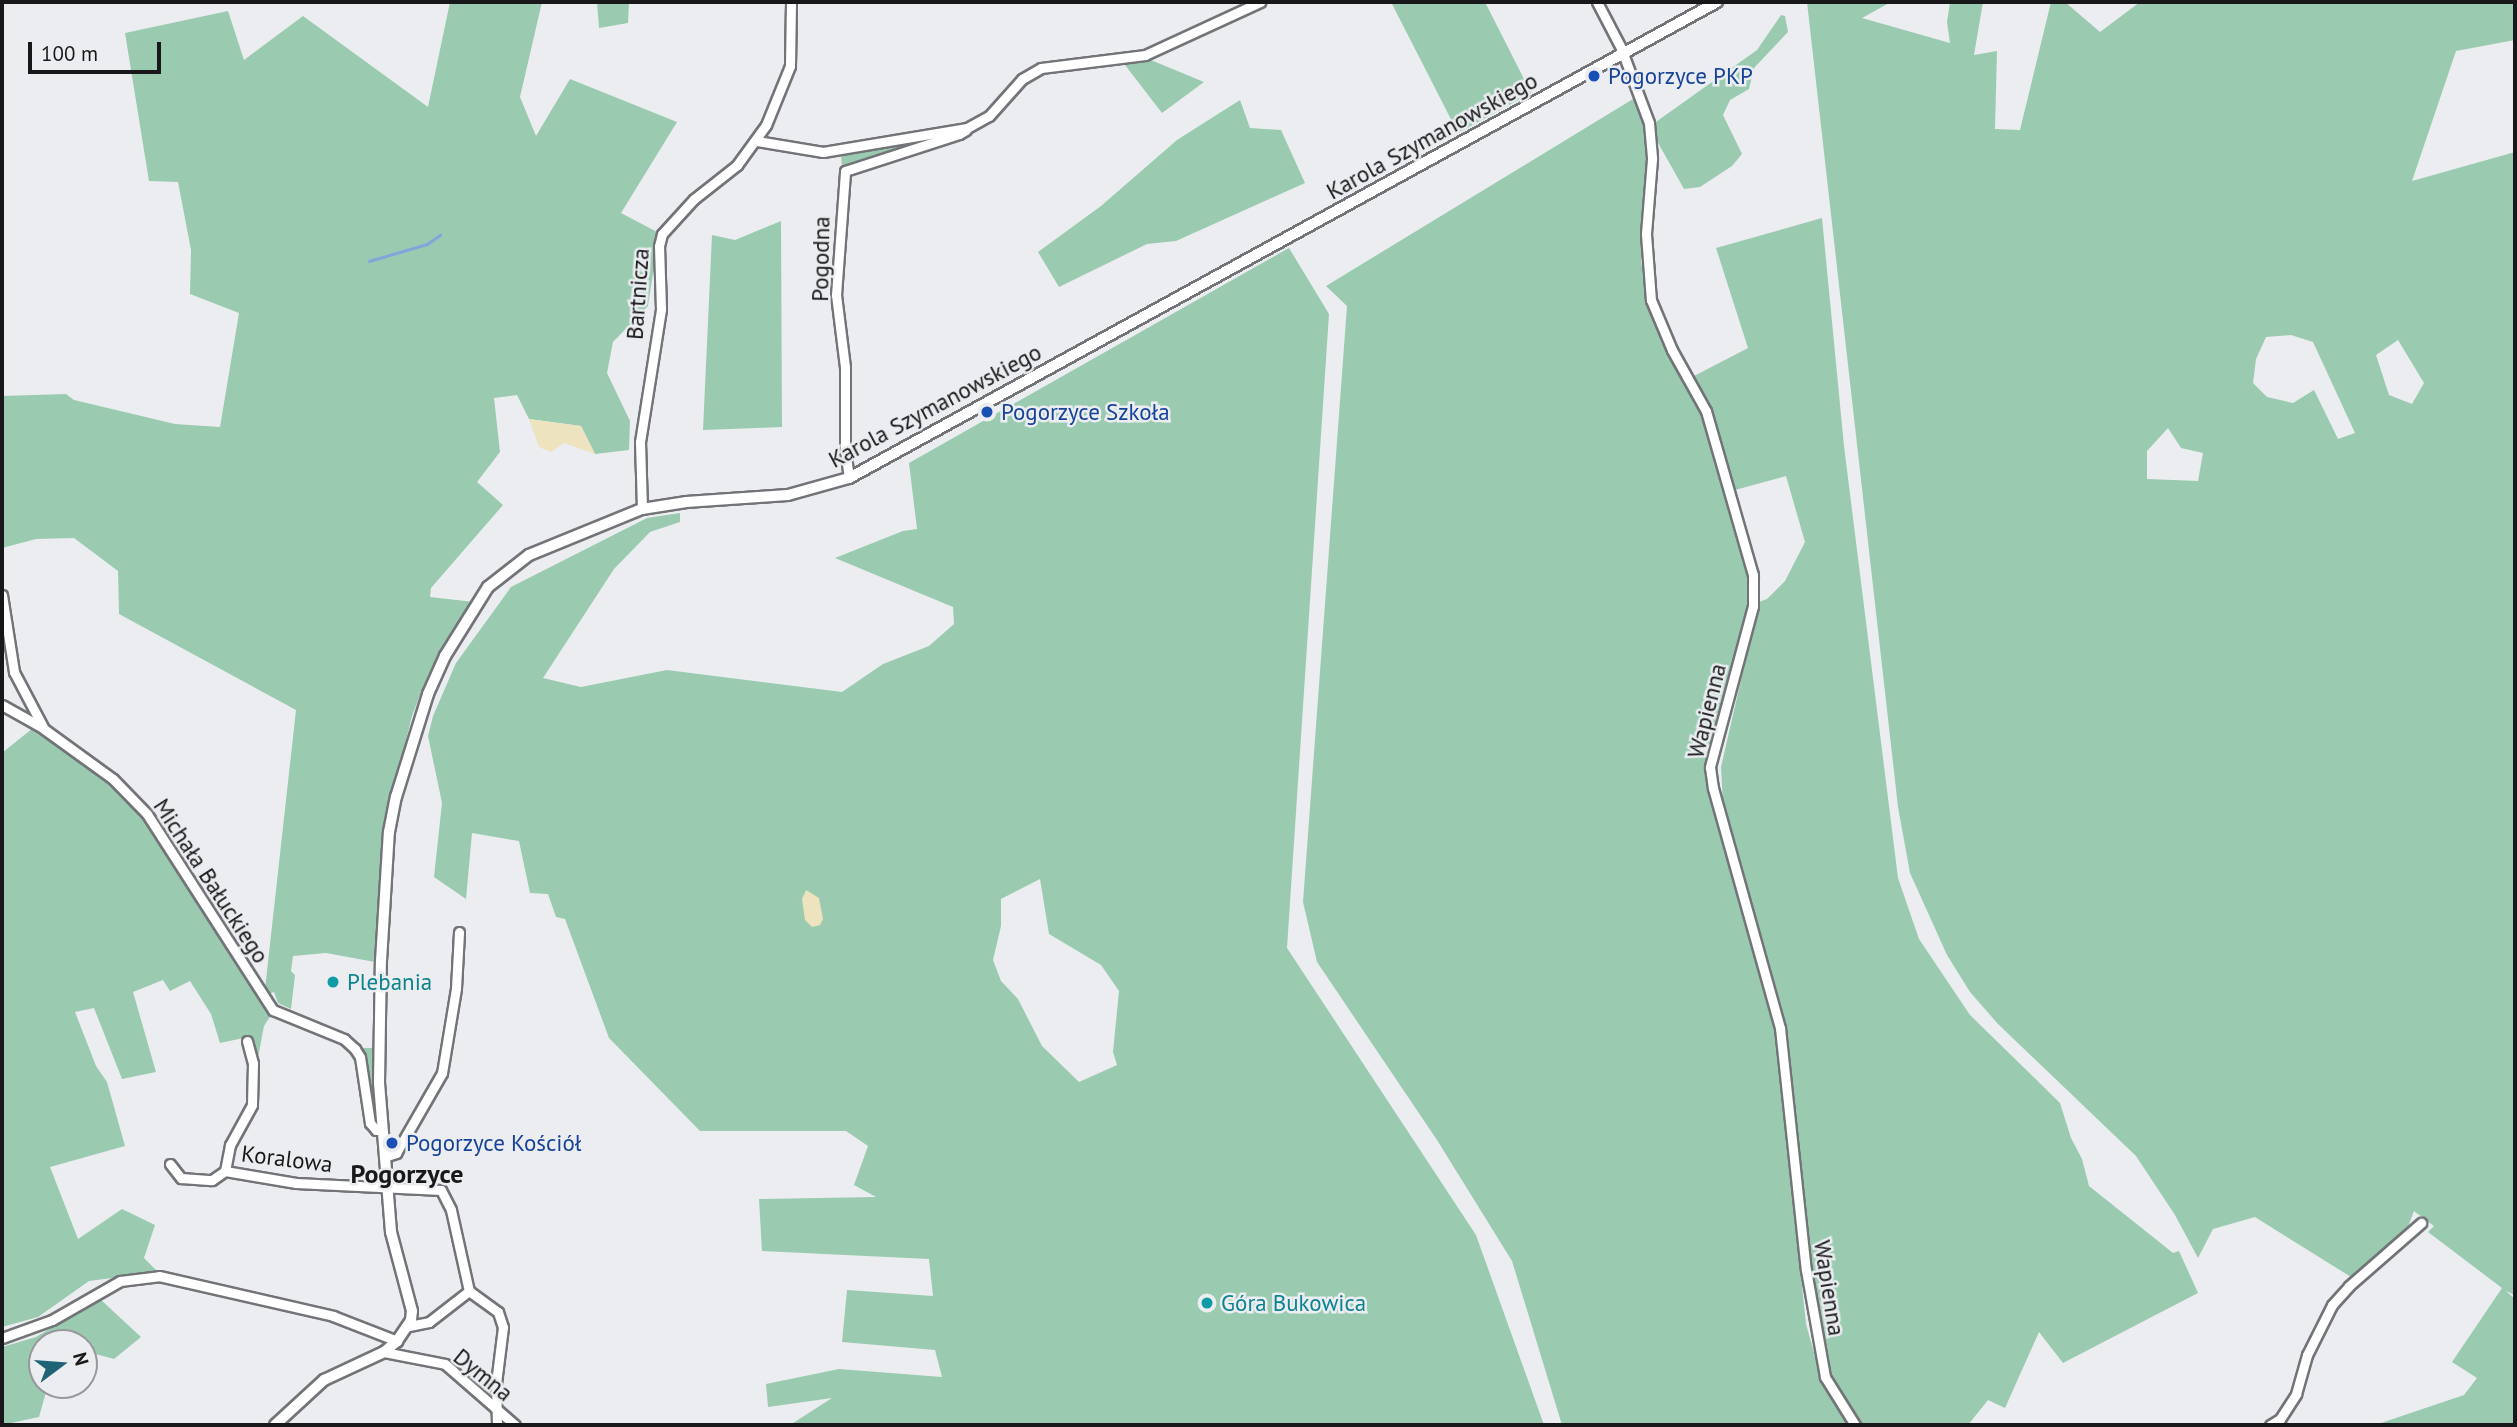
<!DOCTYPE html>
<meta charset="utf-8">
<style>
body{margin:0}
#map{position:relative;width:2517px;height:1427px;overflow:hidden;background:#ebedf1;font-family:"PT Sans",sans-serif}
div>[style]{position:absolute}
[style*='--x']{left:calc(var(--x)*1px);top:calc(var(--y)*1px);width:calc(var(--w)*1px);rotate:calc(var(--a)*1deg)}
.green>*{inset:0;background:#9acbb0}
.sand>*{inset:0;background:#ede3be}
.stream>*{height:2.5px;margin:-1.25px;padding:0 1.25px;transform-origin:1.25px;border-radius:1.25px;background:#7fa7da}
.roads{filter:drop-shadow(2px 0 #727478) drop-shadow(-2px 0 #727478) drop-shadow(0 2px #727478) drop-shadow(0 -2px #727478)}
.minor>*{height:9px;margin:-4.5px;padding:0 4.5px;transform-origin:4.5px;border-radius:4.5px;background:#fff}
.tertiary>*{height:10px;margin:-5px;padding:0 5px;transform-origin:5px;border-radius:5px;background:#fff}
.dots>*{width:19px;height:19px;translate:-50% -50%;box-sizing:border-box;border:4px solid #ebedf1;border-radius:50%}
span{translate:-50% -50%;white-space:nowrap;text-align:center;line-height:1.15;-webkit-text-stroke:5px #ebedf1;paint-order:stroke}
.transit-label{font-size:23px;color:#164399}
.left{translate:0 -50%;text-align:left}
.street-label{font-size:23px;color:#18181a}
.culture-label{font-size:23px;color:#0d838f}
.quarter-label{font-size:26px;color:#18181a;font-weight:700}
.frame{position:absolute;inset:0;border:4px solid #18181a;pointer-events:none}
.north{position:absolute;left:28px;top:1329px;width:70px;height:70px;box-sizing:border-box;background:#ebedf1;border:2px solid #97989b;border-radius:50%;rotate:74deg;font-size:19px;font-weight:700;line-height:28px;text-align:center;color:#18181a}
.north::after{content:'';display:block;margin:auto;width:24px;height:32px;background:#1e6474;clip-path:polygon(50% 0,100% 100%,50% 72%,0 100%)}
.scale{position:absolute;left:28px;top:42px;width:133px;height:32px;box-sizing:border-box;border:4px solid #18181a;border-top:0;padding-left:9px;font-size:21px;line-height:24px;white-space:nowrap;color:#18181a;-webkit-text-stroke:5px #ebedf1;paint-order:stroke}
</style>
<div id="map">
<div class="green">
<i style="clip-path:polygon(450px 2px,542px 2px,520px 97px,536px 136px,570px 79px,677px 122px,621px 213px,659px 233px,648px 306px,613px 342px,607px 373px,630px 421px,629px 450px,595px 454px,581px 426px,529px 419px,517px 395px,494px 398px,500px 452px,477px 482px,503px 505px,431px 588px,430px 597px,474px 602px,420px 695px,412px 716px,388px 811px,375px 962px,326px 953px,293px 956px,291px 971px,295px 975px,291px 1009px,278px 1003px,274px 992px,268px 994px,265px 989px,296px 710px,119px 614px,118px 571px,74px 538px,36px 539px,2px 548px,2px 396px,66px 394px,74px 400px,175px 424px,220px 427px,239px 313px,190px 294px,191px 250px,178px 182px,149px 181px,125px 33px,228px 11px,244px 60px,303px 16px,428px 107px)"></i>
<i style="clip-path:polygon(597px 2px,629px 2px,628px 23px,599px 28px)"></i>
<i style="clip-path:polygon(1391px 2px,1485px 2px,1531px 93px,1458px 133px)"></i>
<i style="clip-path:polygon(evenodd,1807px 2px,1891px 2px,1862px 18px,1950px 43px,1947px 22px,1950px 2px,1983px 2px,1974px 55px,1997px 51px,1995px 129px,2020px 130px,2051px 2px,2065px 2px,2100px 32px,2140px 2px,2515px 2px,2515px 40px,2456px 51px,2412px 181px,2515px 152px,2515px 1295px,2506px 1291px,2515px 1299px,2515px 1425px,2375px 1425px,2464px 1395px,2477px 1378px,2452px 1362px,2502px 1288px,2428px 1232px,2434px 1226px,2414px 1211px,2406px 1232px,2359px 1282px,2255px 1217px,2213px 1229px,2198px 1258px,2175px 1215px,2136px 1156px,1998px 1024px,1970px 992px,1947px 955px,1910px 873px,1898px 807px,1807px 2px,2291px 335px,2313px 342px,2355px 433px,2338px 439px,2314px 390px,2293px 403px,2267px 397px,2253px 383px,2256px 359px,2266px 337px,2291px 335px,1807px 2px,2398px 340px,2424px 383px,2412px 404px,2389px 395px,2376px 355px,2398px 340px,1807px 2px,2168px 428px,2181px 448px,2203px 453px,2198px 481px,2147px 479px,2147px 451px,2168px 428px)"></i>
<i style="clip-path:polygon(1781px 15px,1785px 16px,1788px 32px,1754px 68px,1749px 89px,1730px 100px,1723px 115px,1742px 154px,1732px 166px,1700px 187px,1684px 189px,1657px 141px,1653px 124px,1757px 50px)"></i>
<i style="clip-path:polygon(1146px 58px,1204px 82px,1162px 113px,1125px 65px,1128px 61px)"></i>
<i style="clip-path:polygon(1633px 99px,1646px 125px,1649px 154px,1641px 259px,1647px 301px,1670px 355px,1703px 415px,1750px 577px,1749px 605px,1712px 743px,1699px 750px,1709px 753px,1710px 789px,1775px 1028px,1806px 1324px,1822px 1381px,1849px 1425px,1562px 1425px,1512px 1261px,1437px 1140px,1317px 962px,1303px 902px,1347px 306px,1326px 286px)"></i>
<i style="clip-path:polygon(1240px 100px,1250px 128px,1281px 130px,1305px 183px,1176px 241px,1147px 244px,1059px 287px,1038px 252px,1101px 206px,1177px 140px)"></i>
<i style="clip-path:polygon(956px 133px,842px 168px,841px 154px,894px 142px)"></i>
<i style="clip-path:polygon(1822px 218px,1844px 446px,1898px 878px,1919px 939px,1970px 1015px,2060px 1103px,2071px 1138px,2082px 1159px,2089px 1186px,2173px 1253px,2179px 1251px,2198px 1293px,2063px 1363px,2039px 1332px,2005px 1408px,1988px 1400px,1968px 1425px,1861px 1425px,1830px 1378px,1816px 1323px,1784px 1028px,1723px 803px,1721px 767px,1759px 602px,1767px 599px,1785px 581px,1805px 542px,1786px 476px,1735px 490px,1711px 410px,1694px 376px,1748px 348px,1716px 248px)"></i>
<i style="clip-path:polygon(781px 221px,782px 427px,703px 430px,712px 235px,735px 240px)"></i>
<i style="clip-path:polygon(evenodd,1289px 248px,1329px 314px,1287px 948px,1476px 1235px,1544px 1425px,790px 1425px,832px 1398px,768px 1407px,766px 1384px,839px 1369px,942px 1377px,935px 1350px,842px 1342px,847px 1290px,933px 1296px,929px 1259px,762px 1251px,759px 1199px,876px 1197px,854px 1185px,868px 1146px,846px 1131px,700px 1131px,609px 1038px,565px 919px,556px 917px,548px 894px,530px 893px,519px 841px,472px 833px,466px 899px,434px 877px,442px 803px,428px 736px,433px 716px,456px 663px,511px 587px,647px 518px,680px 513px,680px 522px,650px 532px,614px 569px,543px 678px,581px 687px,667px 670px,842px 692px,883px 664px,929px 646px,954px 624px,953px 607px,835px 558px,903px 531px,917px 529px,909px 463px,1289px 248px,1040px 879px,1049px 934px,1101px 965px,1119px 991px,1113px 1052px,1117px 1065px,1079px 1082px,1042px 1046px,1018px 999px,1001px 981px,993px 960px,1001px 926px,1001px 899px,1040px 879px)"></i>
<i style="clip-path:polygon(33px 728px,110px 781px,128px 798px,156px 835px,271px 1015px,264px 1026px,257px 1063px,248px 1037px,220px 1043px,211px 1014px,190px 981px,170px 991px,163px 980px,133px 992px,156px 1072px,122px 1079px,94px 1008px,75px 1012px,96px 1066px,107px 1082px,125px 1146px,50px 1167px,78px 1239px,122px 1209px,155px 1225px,144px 1258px,158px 1272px,89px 1281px,38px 1317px,2px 1327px,2px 753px)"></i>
<i style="clip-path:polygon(360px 1048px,373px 1048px,376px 1114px,372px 1113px)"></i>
<i style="clip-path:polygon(100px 1299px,141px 1337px,114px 1359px,84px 1351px,84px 1343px,42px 1343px,42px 1385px,48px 1385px,39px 1417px,2px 1425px,2px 1347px,36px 1337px)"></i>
</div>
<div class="sand">
<i style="clip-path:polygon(529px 419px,581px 426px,595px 454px,564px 443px,551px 452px,539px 447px)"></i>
<i style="clip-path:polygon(806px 890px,819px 898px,823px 919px,820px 925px,812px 927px,805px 920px,802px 899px)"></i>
</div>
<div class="stream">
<i style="--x:369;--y:261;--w:60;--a:-16.3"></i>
<i style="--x:427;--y:244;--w:16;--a:-35"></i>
</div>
<div class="roads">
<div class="minor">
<i style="--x:1597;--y:2;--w:52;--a:62.4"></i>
<i style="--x:1621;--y:48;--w:80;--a:69.5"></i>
<i style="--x:1649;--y:123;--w:36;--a:85"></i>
<i style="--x:1652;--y:159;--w:75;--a:94.6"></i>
<i style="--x:1646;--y:234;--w:66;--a:85.7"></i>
<i style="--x:1651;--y:300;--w:54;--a:67.2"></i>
<i style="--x:1672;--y:350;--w:70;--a:60.9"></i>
<i style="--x:1706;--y:411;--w:171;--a:74"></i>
<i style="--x:1753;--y:575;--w:31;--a:90"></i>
<i style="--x:1753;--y:606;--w:167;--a:105"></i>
<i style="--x:1710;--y:767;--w:21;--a:82"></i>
<i style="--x:1713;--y:788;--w:249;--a:74.4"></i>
<i style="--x:1780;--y:1028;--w:243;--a:83.9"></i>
<i style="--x:1806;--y:1270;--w:109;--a:79.9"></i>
<i style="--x:1825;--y:1377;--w:57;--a:58"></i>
<i style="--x:757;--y:141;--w:67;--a:9.5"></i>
<i style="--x:823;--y:152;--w:146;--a:-9.5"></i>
<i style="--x:967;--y:128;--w:25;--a:-29"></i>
<i style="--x:989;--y:116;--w:50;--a:-48.3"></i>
<i style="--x:1022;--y:79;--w:22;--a:-30"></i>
<i style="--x:1041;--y:68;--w:105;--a:-7.1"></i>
<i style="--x:1145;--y:55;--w:127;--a:-24.7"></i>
<i style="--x:849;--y:478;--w:30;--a:-98"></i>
<i style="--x:845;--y:448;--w:81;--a:-90"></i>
<i style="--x:845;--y:367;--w:73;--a:-97.1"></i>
<i style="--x:836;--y:295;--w:124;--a:-85.8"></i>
<i style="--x:845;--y:171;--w:120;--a:-18"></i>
<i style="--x:959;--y:134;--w:8;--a:-30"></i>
<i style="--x:642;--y:509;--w:67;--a:-91.7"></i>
<i style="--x:640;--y:442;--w:135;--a:-81"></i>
<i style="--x:661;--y:309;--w:63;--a:-91.8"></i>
<i style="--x:659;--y:246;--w:12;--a:-76"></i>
<i style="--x:662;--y:234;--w:47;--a:-47.6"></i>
<i style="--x:694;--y:199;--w:55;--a:-38.3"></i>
<i style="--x:737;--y:165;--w:49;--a:-54.1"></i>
<i style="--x:766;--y:125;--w:64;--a:-67.9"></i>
<i style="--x:790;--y:66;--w:64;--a:-89.1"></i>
<i style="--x:2;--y:595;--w:78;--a:81.1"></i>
<i style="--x:14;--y:672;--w:64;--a:62.2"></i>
<i style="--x:44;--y:729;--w:85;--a:35.9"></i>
<i style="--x:113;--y:779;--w:49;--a:45.8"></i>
<i style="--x:147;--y:814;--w:233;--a:57.3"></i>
<i style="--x:273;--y:1010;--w:77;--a:22.2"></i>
<i style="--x:344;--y:1039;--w:15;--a:42"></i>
<i style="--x:355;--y:1049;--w:9;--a:58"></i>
<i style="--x:360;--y:1057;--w:67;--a:81.4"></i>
<i style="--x:370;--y:1123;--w:9;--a:49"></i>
<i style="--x:376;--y:1130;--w:6;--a:-9"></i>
<i style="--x:2;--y:705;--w:47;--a:29.3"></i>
<i style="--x:247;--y:1041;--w:23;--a:75"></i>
<i style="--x:253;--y:1063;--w:42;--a:91.4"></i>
<i style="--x:252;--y:1105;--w:46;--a:118.8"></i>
<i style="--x:230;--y:1145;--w:26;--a:101"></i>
<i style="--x:225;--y:1171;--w:72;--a:9.6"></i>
<i style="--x:296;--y:1183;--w:145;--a:2.8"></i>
<i style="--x:441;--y:1190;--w:22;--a:63"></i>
<i style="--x:451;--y:1210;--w:83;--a:77.5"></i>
<i style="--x:384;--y:1157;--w:13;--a:-18"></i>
<i style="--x:396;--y:1153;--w:92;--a:-60.1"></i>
<i style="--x:442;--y:1073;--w:86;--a:-80.6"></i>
<i style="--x:456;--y:988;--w:56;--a:-86.9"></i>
<i style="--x:170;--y:1164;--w:18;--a:52"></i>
<i style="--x:181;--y:1178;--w:31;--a:4"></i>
<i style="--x:212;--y:1180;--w:16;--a:-35"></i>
<i style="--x:469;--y:1291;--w:36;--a:36"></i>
<i style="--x:498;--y:1312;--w:16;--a:72"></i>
<i style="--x:503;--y:1327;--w:56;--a:97.1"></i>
<i style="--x:496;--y:1383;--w:42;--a:88.6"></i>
<i style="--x:409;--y:1326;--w:20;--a:-11"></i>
<i style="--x:429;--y:1322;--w:51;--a:-37.8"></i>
<i style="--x:2;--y:1338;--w:53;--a:-19.8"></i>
<i style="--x:52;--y:1320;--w:78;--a:-29.8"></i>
<i style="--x:120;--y:1281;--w:39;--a:-7"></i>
<i style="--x:159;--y:1276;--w:179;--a:12.9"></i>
<i style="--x:333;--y:1316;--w:69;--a:21.3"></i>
<i style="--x:384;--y:1352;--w:62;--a:11.1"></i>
<i style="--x:445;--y:1364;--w:93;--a:41.1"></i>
<i style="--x:2270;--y:1425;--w:12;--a:-31"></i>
<i style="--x:2280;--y:1419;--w:30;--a:-57"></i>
<i style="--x:2296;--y:1394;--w:41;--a:-74.2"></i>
<i style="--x:2307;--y:1355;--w:56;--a:-63.4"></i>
<i style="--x:2332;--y:1305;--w:25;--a:-48"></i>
<i style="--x:2349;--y:1286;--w:96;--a:-41.2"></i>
</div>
<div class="tertiary">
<i style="--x:275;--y:1425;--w:67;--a:-42.6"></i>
<i style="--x:324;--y:1380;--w:66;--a:-25"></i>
<i style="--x:384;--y:1352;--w:17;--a:-40"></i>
<i style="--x:397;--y:1341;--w:25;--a:-56"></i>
<i style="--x:411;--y:1320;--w:9;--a:-84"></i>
<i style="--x:412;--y:1311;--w:82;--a:-104.9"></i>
<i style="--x:391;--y:1232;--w:149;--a:-94.6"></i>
<i style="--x:379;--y:1083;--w:122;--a:-89.1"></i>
<i style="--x:381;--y:961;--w:129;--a:-86.5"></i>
<i style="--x:389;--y:832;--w:36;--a:-79"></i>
<i style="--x:396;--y:797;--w:108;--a:-72.7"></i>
<i style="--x:428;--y:694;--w:42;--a:-65.9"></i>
<i style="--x:445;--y:656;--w:81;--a:-58.1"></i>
<i style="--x:488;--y:587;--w:52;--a:-38"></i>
<i style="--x:529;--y:555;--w:122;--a:-22.2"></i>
<i style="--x:642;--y:509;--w:45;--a:-9"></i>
<i style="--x:686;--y:502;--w:102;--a:-3.9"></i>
<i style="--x:788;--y:495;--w:63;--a:-15.6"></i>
<i style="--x:849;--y:478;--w:990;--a:-28.74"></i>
</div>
</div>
<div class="dots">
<i style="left:1594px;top:76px;background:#1a4fb4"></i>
<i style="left:987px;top:412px;background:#1a4fb4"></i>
<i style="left:333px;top:982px;background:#0f9aa8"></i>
<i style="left:392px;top:1143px;background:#1a4fb4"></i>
<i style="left:1207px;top:1303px;background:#0f9aa8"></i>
</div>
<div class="transit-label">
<span class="left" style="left:1608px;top:76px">Pogorzyce PKP</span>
<span class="left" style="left:1001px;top:412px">Pogorzyce Szkoła</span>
<span class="left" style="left:406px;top:1143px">Pogorzyce Kościół</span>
</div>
<div class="street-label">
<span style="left:1432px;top:136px;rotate:-29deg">Karola Szymanowskiego</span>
<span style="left:821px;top:259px;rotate:-89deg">Pogodna</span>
<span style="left:638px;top:294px;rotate:-86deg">Bartnicza</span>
<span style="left:935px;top:406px;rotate:-28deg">Karola Szymanowskiego</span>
<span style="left:1707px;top:711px;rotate:-76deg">Wapienna</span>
<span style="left:211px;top:881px;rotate:57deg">Michała Bałuckiego</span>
<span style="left:287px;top:1159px;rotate:7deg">Koralowa</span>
<span style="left:1829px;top:1288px;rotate:81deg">Wapienna</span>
<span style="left:483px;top:1375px;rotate:39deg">Dymna</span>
</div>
<div class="culture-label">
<span class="left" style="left:347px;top:982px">Plebania</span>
<span class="left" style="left:1221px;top:1303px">Góra Bukowica</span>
</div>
<div class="quarter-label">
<span style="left:407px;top:1174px">Pogorzyce</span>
</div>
<div class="frame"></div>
<div class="north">N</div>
<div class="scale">100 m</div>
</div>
